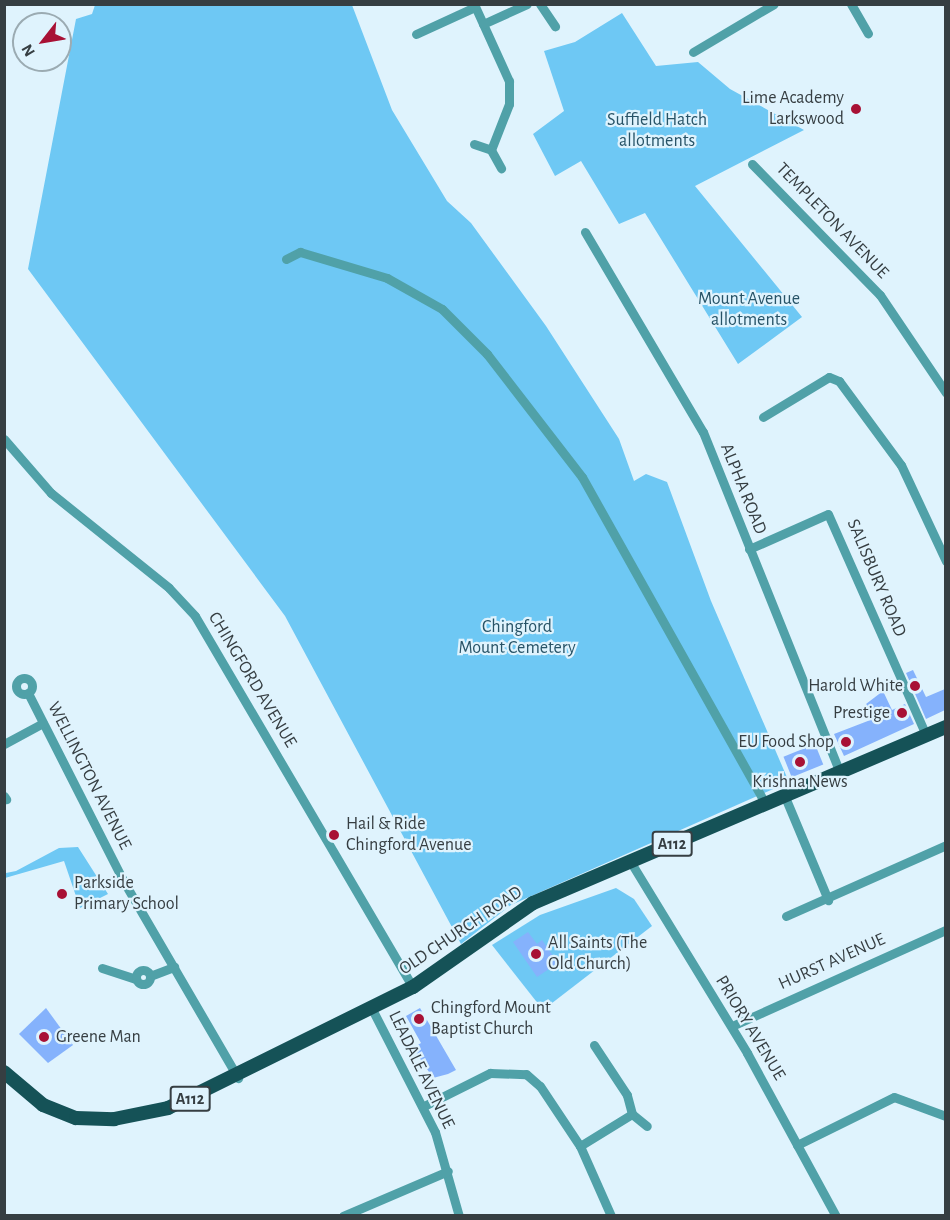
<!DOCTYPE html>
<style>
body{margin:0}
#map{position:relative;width:950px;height:1220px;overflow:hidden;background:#dff3fd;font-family:"Alegreya Sans",sans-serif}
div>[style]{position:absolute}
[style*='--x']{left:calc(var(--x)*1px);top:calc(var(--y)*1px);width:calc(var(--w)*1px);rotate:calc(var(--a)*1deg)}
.green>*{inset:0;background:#6ec8f4}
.building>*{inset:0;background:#85b2fc;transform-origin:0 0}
.minor>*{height:9px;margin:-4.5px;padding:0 4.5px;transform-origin:4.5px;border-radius:4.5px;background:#50a1a8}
.minor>.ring{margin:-4.5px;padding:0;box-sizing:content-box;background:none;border:9px solid #50a1a8;border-radius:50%}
.primary>*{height:14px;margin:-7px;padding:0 7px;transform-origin:7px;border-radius:7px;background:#155257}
.dots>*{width:16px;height:16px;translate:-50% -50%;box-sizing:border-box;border:3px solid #dff3fd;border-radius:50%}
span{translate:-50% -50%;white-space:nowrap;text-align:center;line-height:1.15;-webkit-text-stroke:4.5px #dff3fd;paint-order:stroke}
.shield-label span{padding:2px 4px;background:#dff3fd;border:2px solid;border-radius:4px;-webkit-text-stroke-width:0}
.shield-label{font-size:16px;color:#363e42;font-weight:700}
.poi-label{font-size:18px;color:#363e42}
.right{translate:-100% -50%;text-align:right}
.left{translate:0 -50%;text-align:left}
.park-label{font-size:18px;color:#275367}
.street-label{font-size:18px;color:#363e42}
.frame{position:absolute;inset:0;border:6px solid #363e42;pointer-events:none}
.north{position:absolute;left:12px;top:12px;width:60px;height:60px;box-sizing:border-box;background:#dff3fd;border:2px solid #9babb2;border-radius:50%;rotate:239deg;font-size:16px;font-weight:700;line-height:24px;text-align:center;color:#363e42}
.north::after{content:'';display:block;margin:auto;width:21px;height:27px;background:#a81135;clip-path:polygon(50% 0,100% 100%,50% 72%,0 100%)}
</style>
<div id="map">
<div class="green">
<i style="clip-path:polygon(95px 5px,352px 5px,392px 110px,447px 201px,471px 223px,546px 326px,619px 439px,634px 481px,646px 474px,667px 482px,711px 601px,789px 782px,511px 905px,461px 944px,285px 616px,28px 269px,76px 19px,92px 14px)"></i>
<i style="clip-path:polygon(622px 13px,656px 66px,698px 62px,730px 89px,804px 130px,695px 186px,802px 317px,738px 364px,645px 213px,619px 224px,581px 161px,555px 176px,533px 134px,564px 111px,544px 51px,575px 42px)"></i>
<i style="clip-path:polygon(78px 847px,108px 894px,80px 908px,64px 861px,5px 878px,5px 865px,6px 873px,16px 871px,59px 848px)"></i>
<i style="clip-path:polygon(616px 888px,634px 899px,652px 926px,543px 1010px,492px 945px,540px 915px)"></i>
</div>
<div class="building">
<i style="clip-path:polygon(913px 670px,926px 697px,945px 689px,945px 710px,926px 719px,906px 673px)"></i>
<i style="clip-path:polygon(883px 691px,892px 710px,905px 704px,914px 724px,844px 756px,834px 734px,873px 719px,866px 704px)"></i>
<i style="left:815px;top:744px;width:22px;height:34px;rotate:68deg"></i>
<i style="clip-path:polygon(528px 932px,537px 944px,542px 940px,558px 963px,537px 977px,513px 942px)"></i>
<i style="clip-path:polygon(46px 1008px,73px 1045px,48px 1063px,19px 1034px)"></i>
<i style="clip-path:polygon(420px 1008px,456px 1070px,448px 1074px,433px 1078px,413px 1048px,421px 1043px,406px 1016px)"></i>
</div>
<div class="minor">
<i style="--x:474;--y:4;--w:85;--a:65.6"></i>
<i style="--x:509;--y:81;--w:23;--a:90"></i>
<i style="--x:509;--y:104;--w:49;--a:111.4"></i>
<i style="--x:540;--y:4;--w:27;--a:56"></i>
<i style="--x:851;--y:4;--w:34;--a:60"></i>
<i style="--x:483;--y:24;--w:48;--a:-24.4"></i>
<i style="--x:416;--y:34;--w:65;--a:-24.6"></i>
<i style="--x:693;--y:52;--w:94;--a:-30.7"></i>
<i style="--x:474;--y:144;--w:18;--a:19"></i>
<i style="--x:491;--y:150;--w:21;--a:61"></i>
<i style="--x:752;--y:164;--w:183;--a:45.7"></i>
<i style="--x:880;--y:295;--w:118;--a:56"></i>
<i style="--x:585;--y:232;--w:232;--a:59.5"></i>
<i style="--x:703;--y:432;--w:367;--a:68.1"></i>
<i style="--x:286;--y:259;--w:16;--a:-27"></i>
<i style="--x:300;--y:252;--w:91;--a:16.6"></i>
<i style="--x:387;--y:278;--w:63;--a:29.4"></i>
<i style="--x:442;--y:309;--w:64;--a:45"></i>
<i style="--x:487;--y:354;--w:155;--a:52.3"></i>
<i style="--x:582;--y:477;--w:376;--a:60.7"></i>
<i style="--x:763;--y:417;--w:77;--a:-31.2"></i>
<i style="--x:829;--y:377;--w:11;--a:22"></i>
<i style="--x:839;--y:381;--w:104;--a:53.6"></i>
<i style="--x:901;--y:465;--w:106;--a:64.9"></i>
<i style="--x:4;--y:439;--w:72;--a:49"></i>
<i style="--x:51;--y:493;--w:151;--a:38.8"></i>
<i style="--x:169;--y:588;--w:38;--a:47"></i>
<i style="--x:195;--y:616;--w:430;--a:59.6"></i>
<i style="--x:749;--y:549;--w:86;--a:-23.9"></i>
<i style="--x:828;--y:514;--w:242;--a:66.1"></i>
<i class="ring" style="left:16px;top:678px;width:7px;height:7px"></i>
<i style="--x:28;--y:693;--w:212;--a:63.1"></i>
<i style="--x:124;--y:882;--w:227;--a:59.8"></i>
<i style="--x:4;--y:744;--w:44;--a:-28.3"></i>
<i style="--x:4;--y:796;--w:4;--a:56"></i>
<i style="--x:785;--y:797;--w:112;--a:67.3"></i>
<i style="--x:630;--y:861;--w:225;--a:58.6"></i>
<i style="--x:747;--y:1053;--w:186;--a:61.4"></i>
<i style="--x:786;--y:916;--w:175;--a:-23.9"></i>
<i style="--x:102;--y:968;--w:36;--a:18"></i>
<i class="ring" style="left:136px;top:970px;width:5px;height:5px"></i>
<i style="--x:150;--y:976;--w:26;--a:-21"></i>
<i style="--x:372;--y:1009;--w:138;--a:62.9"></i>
<i style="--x:435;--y:1132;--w:87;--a:74.1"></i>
<i style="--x:732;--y:1026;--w:235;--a:-24.2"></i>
<i style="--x:424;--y:1106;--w:74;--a:-26.6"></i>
<i style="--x:490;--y:1073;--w:36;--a:2"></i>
<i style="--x:526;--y:1074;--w:18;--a:41"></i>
<i style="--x:540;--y:1086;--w:72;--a:56.3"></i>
<i style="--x:580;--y:1146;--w:77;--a:66.1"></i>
<i style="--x:632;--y:1114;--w:19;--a:39"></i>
<i style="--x:797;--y:1145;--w:108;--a:-26.3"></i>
<i style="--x:894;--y:1097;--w:55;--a:20.1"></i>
<i style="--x:580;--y:1146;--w:61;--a:-31.6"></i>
<i style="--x:632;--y:1114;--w:20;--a:-105"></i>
<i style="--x:627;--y:1095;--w:60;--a:-123.4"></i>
<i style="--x:343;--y:1216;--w:114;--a:-23.2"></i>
</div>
<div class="primary">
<i style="--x:4;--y:1072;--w:51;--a:40.2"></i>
<i style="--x:43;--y:1105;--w:35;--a:22"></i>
<i style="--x:76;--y:1118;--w:38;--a:2"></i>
<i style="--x:114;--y:1119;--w:55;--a:-11.5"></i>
<i style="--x:168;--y:1108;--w:273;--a:-26.3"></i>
<i style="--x:413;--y:987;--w:146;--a:-35"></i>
<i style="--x:533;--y:903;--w:449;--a:-23.1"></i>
</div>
<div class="dots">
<i style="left:856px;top:109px;background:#a81135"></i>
<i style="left:915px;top:686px;background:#a81135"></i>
<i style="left:902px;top:713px;background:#a81135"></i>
<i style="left:846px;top:742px;background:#a81135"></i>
<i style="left:800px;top:762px;background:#a81135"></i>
<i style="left:334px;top:835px;background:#a81135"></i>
<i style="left:62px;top:894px;background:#a81135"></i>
<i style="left:536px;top:954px;background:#a81135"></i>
<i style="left:419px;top:1019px;background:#a81135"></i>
<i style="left:44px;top:1037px;background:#a81135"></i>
</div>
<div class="shield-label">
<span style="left:672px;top:844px">A112</span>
<span style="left:190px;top:1099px">A112</span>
</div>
<div class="poi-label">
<span class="right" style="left:844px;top:109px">Lime Academy<br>Larkswood</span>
<span class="right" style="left:903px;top:686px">Harold White</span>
<span class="right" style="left:890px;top:713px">Prestige</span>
<span class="right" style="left:834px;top:742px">EU Food Shop</span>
<span style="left:800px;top:782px">Krishna News</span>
<span class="left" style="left:346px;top:835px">Hail &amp; Ride<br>Chingford Avenue</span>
<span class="left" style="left:74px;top:894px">Parkside<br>Primary School</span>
<span class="left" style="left:548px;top:954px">All Saints (The<br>Old Church)</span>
<span class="left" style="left:431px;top:1019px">Chingford Mount<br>Baptist Church</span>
<span class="left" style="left:56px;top:1037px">Greene Man</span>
</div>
<div class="park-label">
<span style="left:657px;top:131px">Suffield Hatch<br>allotments</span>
<span style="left:749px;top:310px">Mount Avenue<br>allotments</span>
<span style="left:517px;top:638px">Chingford<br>Mount Cemetery</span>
</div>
<div class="street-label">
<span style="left:832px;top:221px;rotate:46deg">TEMPLETON AVENUE</span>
<span style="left:743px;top:489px;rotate:68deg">ALPHA ROAD</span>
<span style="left:876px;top:578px;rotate:67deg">SALISBURY ROAD</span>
<span style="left:252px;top:680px;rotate:59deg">CHINGFORD AVENUE</span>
<span style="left:89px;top:776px;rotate:63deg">WELLINGTON AVENUE</span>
<span style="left:461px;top:931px;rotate:-34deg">OLD CHURCH ROAD</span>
<span style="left:832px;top:962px;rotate:-24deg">HURST AVENUE</span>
<span style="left:750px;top:1028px;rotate:59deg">PRIORY AVENUE</span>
<span style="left:421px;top:1070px;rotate:64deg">LEADALE AVENUE</span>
</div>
<div class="frame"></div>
<div class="north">N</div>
</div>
